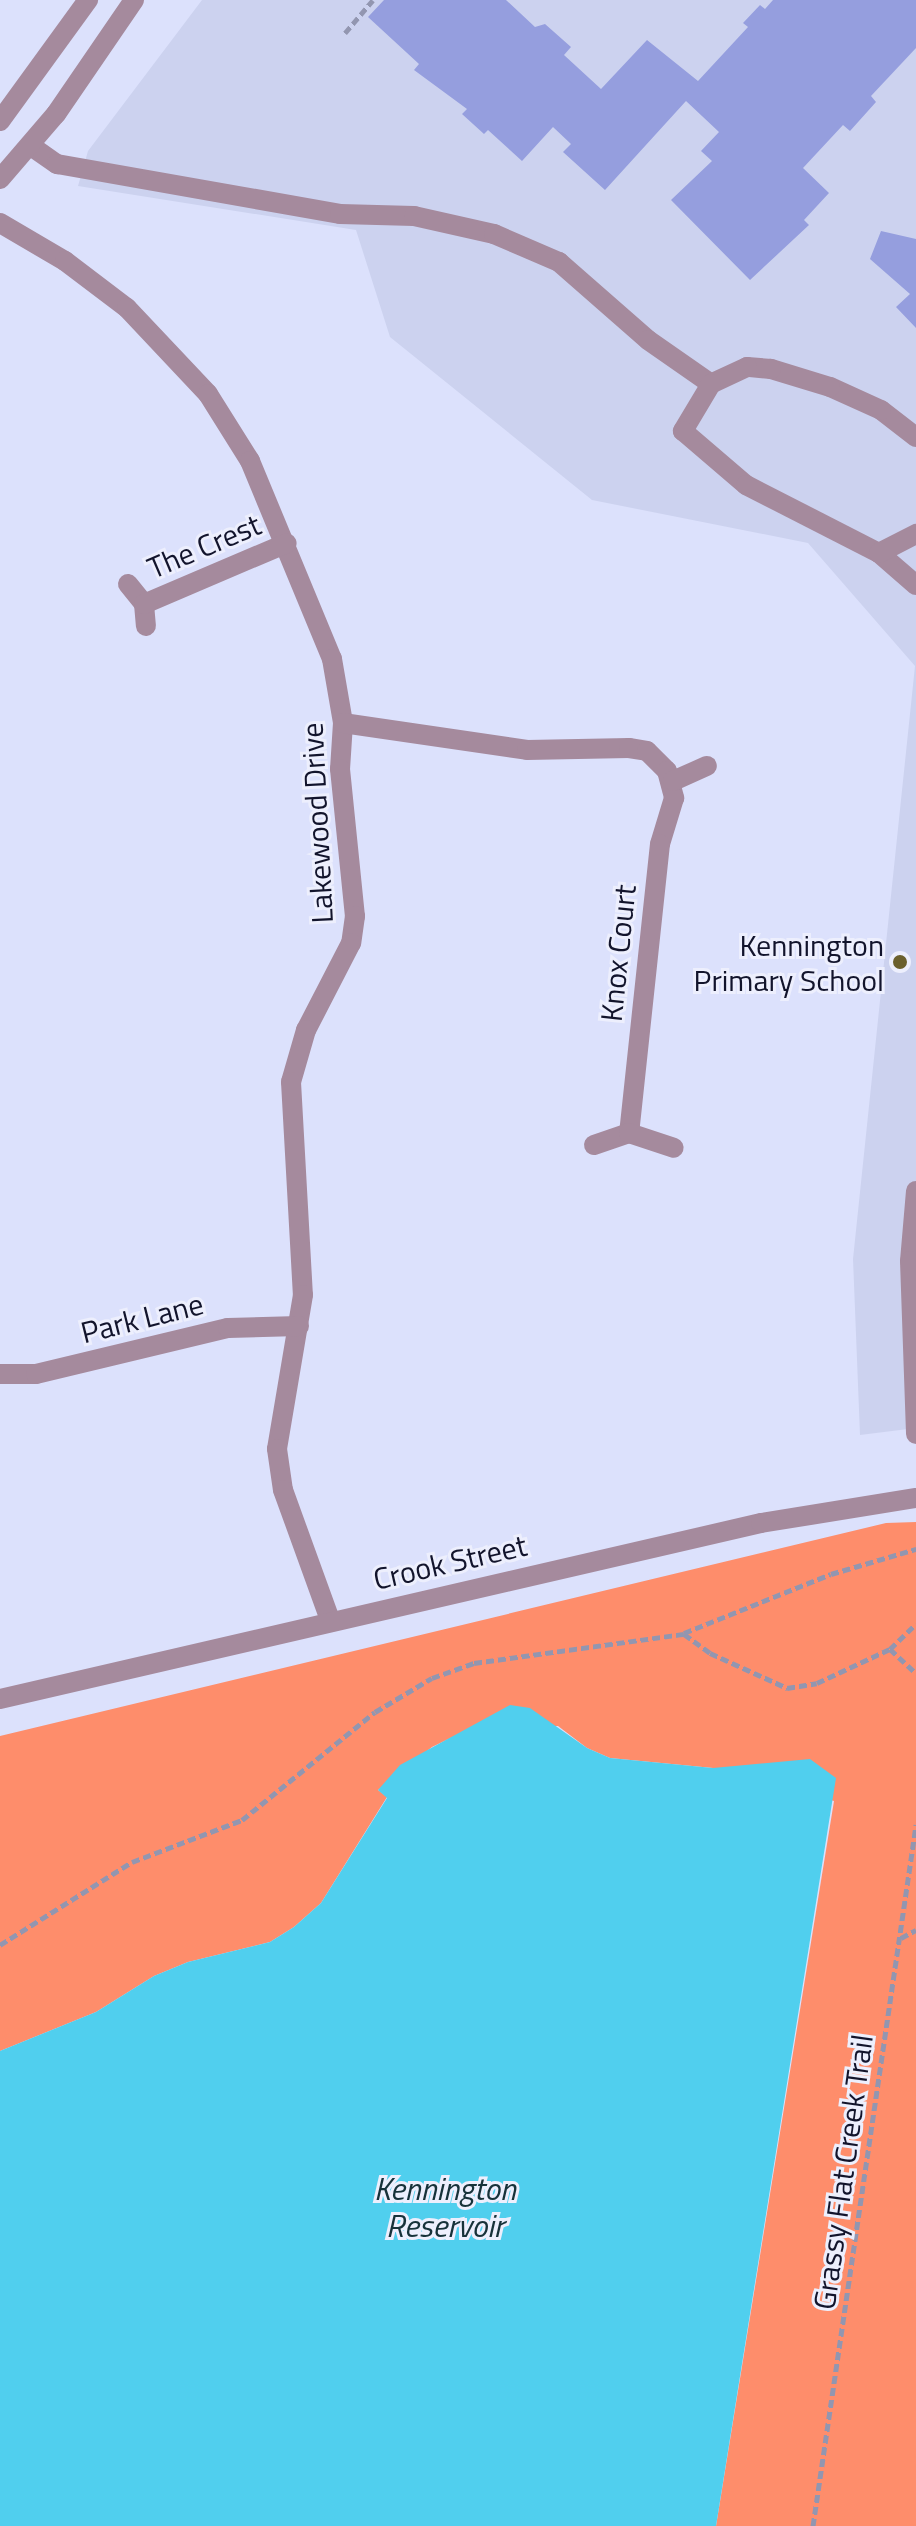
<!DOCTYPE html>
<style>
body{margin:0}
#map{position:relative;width:916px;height:2526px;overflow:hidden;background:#dce1fc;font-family:"Titillium Web",sans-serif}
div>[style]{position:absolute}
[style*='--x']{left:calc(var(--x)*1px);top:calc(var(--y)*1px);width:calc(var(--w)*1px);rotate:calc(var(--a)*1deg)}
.built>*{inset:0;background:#ccd2ef}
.green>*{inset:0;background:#fe8d6b}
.water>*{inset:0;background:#50cfee}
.building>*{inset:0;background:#959ede}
.path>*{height:5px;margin-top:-2.5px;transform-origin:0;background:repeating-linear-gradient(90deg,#9296b0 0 8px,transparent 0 12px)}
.minor>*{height:20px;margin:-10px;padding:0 10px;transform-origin:10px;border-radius:10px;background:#a58a9d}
.dots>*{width:22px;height:22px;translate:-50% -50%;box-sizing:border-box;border:4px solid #edeffd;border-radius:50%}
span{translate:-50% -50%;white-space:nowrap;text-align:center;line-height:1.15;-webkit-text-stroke:6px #edeffd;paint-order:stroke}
.street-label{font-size:30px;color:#12142c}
.poi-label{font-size:30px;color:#12142c}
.right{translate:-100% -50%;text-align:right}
.water-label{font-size:32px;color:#17323a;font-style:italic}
</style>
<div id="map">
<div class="built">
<i style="clip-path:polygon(202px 0,916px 0,916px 1428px,860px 1435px,853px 1259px,915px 666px,808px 543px,592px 500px,390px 337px,356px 230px,78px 186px,88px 151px)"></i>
</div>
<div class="green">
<i style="clip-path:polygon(916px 1522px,916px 2526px,716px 2526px,834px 1801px,713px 1768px,610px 1758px,587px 1748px,558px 1726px,467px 1730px,432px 1747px,378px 1790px,387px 1797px,321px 1903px,294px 1927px,270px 1942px,188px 1962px,154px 1976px,96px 2012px,0 2051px,0 1736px,886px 1523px)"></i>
</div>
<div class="water">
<i style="clip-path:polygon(510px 1705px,530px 1708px,587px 1748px,610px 1758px,713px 1768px,810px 1759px,836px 1778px,716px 2526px,0 2526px,0 2051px,96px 2012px,154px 1976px,188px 1962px,270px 1942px,294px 1927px,321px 1903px,387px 1798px,378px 1790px,400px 1765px)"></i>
</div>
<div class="building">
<i style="clip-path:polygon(384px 0,506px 0,535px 27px,545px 24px,571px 47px,564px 55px,601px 89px,647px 40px,698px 81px,748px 27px,743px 23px,760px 5px,765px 9px,773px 0,916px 0,916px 48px,871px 96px,876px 102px,850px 131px,843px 125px,803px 168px,829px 193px,804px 220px,809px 225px,750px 280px,671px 200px,712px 161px,701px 151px,719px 132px,686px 101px,605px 190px,563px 152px,571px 144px,553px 127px,522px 161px,488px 130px,484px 134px,462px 114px,467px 109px,414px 70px,419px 64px,368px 17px)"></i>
<i style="clip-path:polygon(881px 231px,916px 239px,916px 328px,896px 307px,910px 294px,870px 259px)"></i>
</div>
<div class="path">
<i style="--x:345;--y:33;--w:43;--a:-49.7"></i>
<i style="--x:684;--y:1633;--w:158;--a:-21.9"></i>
<i style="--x:831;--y:1574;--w:89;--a:-16.4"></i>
<i style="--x:890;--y:1649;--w:36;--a:-44"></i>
<i style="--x:901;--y:1938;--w:17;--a:-28"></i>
<i style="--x:0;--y:1945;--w:156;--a:-32.2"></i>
<i style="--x:132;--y:1862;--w:118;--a:-20.9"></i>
<i style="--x:242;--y:1820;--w:171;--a:-39.1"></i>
<i style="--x:375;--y:1712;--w:66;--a:-30.8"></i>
<i style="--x:432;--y:1678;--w:45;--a:-19.7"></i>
<i style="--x:474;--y:1663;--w:212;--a:-7.9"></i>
<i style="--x:684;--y:1634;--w:32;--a:36"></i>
<i style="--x:710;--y:1653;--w:85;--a:24.4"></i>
<i style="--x:787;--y:1688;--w:30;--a:-9"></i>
<i style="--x:817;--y:1683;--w:81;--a:-25"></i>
<i style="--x:890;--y:1649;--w:35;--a:43"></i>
<i style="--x:813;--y:2526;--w:709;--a:-81.64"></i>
</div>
<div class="minor">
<i style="--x:0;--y:121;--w:150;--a:-54"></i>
<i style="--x:31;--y:146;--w:32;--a:35"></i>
<i style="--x:57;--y:164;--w:287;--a:10"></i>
<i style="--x:340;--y:214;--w:74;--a:1.5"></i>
<i style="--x:414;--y:216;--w:82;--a:12.7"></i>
<i style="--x:494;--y:234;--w:71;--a:23.3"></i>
<i style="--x:559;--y:262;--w:118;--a:41.2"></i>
<i style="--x:648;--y:340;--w:77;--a:34.9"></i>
<i style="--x:0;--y:179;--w:86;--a:-49.3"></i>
<i style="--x:56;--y:114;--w:138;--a:-55.6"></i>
<i style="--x:0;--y:223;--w:75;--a:30.3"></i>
<i style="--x:65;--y:261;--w:78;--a:37.2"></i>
<i style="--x:127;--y:308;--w:118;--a:46.7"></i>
<i style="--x:208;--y:394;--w:79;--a:57.9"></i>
<i style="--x:250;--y:461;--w:214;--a:67.5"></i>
<i style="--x:332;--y:659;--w:65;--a:80.2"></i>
<i style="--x:343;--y:723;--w:46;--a:93.7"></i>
<i style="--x:340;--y:769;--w:148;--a:84.2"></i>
<i style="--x:355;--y:916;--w:27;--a:98"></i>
<i style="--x:351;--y:943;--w:98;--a:117.3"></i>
<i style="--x:306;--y:1030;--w:54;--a:106.1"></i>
<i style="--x:291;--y:1082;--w:213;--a:86.8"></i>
<i style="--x:303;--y:1295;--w:156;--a:99.6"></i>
<i style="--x:277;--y:1449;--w:41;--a:81.7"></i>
<i style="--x:283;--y:1490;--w:138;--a:70.1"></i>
<i style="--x:916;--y:437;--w:44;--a:-142.4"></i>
<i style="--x:881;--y:410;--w:56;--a:-155.7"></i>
<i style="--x:830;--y:387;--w:62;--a:-163"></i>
<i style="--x:771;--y:369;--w:24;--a:-175"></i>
<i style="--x:747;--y:367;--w:40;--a:155"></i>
<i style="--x:711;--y:384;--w:55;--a:120.8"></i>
<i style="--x:683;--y:431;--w:83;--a:40.6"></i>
<i style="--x:746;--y:485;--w:149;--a:27.1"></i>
<i style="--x:879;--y:553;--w:49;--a:40.9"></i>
<i style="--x:879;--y:553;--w:42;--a:-27.2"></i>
<i style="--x:128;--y:584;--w:26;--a:51"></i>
<i style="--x:144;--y:604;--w:22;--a:85"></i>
<i style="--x:144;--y:604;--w:155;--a:-23.1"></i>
<i style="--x:343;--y:723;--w:186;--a:8.3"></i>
<i style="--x:527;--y:750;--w:102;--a:-1.1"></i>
<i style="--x:629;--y:748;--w:18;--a:9"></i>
<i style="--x:647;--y:751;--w:28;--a:45"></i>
<i style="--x:667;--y:771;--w:28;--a:75"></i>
<i style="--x:674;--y:798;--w:48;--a:106.9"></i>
<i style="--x:660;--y:844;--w:291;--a:96.1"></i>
<i style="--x:673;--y:781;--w:37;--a:-24"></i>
<i style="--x:594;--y:1145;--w:37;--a:-19"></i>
<i style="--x:629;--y:1133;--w:47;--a:18.4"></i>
<i style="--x:916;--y:1191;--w:70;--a:94.9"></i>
<i style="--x:910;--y:1261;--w:173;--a:88"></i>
<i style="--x:0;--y:1374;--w:36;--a:0"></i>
<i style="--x:36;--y:1374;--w:197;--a:-13.5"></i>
<i style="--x:228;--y:1328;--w:71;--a:-1.6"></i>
<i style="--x:0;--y:1699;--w:781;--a:-13.02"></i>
<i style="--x:761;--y:1523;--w:157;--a:-9.2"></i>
</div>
<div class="dots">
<i style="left:900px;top:962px;background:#6b602d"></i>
</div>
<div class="street-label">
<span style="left:204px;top:546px;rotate:-23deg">The Crest</span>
<span style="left:317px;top:823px;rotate:-93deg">Lakewood Drive</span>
<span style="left:618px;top:953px;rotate:-84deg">Knox Court</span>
<span style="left:142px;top:1318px;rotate:-14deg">Park Lane</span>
<span style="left:450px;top:1562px;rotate:-13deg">Crook Street</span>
<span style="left:843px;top:2172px;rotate:-82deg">Grassy Flat Creek Trail</span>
</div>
<div class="poi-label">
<span class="right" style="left:884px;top:962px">Kennington<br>Primary School</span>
</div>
<div class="water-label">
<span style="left:445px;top:2207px">Kennington<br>Reservoir</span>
</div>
</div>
